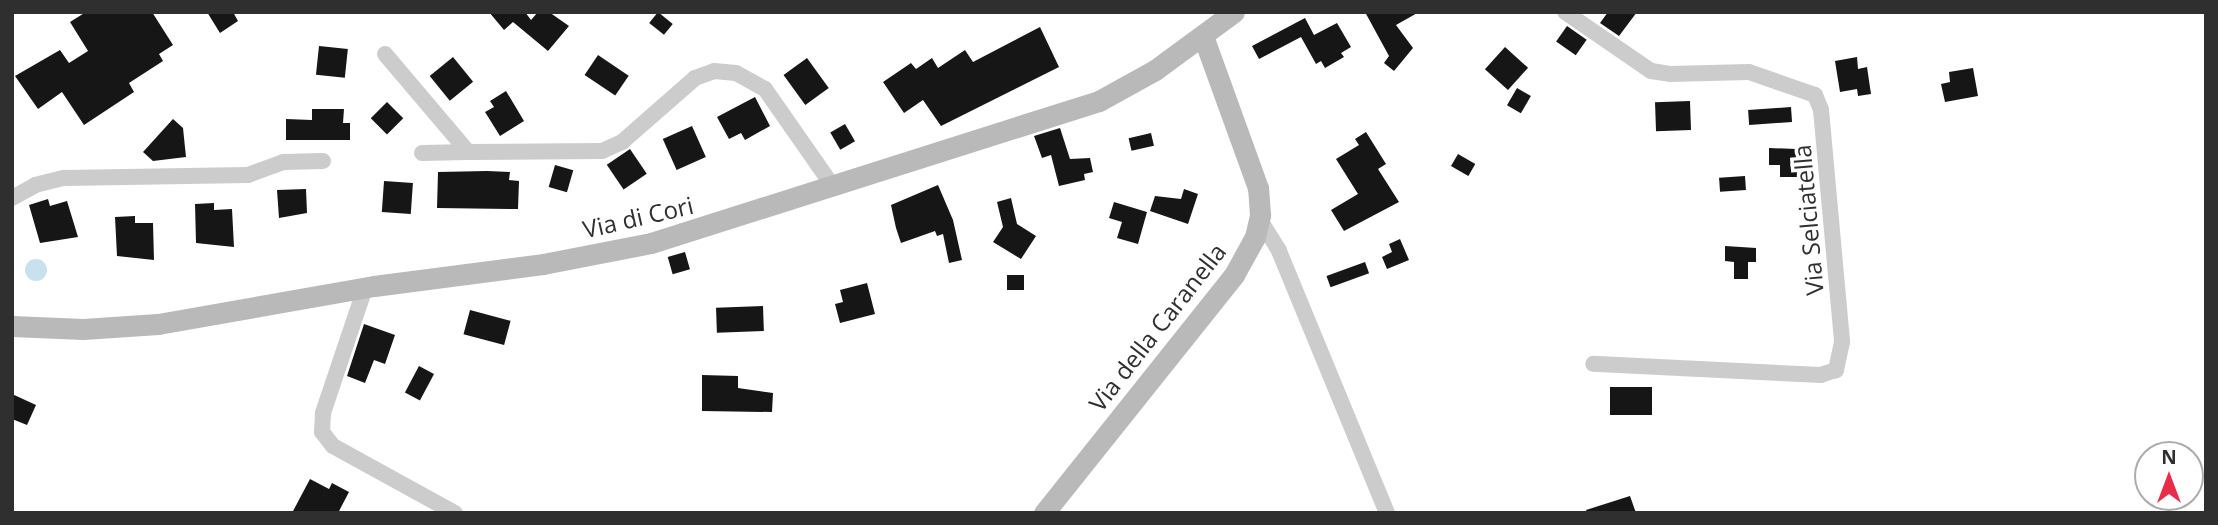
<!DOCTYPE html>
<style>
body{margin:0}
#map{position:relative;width:2218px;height:525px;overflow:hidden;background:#fff;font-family:"Open Sans",sans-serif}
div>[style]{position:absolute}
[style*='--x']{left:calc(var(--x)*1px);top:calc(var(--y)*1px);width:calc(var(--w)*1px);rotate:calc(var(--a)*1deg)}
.water>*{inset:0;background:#c8e1ed}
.round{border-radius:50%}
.building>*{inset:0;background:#161616;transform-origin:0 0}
.street>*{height:16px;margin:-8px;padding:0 8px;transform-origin:8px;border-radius:8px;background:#ccc}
.secondary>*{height:21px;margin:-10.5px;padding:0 10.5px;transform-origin:10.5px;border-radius:10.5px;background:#b9b9b9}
span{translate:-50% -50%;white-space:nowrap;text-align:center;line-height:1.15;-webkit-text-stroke:7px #fff;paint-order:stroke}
.street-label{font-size:24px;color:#2f2f2f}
.frame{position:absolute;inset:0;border:14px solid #2f2f2f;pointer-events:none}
.north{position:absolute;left:2134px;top:441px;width:70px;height:70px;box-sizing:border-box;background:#fff;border:2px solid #acacac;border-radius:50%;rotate:0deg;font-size:19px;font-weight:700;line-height:28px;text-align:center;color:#2f2f2f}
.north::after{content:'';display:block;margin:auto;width:24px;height:32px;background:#e92d48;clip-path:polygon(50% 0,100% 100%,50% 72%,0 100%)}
</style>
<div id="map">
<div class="water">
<i class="round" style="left:25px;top:259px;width:22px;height:22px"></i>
</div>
<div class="building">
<i style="clip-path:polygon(86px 12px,152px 12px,173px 45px,159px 54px,163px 61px,129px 83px,134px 92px,84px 125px,62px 92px,38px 109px,15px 76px,60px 50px,69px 63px,88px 51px,70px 22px)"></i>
<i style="clip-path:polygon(207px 12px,233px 12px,238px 21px,220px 33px)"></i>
<i style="clip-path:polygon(489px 12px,525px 12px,531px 20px,538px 12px,549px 12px,569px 26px,548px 51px,513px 22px,504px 30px)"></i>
<i style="left:658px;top:12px;width:19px;height:14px;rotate:39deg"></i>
<i style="clip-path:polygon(1365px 12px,1419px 12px,1396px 25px,1413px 48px,1394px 71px,1384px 63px,1389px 56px)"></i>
<i style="clip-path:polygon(1608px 12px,1637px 12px,1619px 36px,1600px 23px)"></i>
<i style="clip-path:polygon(1305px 18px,1314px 35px,1337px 23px,1351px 47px,1341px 53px,1344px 57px,1325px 68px,1321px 61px,1316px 64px,1301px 37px,1259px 59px,1252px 46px)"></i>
<i style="left:1567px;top:26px;width:24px;height:19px;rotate:35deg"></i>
<i style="clip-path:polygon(1040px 27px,1059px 67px,941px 126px,923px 100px,904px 113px,883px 82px,911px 63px,916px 69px,932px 58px,938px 68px,965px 50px,973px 62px)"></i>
<i style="left:319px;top:46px;width:29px;height:29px;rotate:6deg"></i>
<i style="left:1505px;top:47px;width:31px;height:30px;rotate:42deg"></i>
<i style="left:598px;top:55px;width:37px;height:24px;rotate:34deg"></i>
<i style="left:453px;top:57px;width:32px;height:30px;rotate:51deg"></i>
<i style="clip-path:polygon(1857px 57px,1858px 69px,1867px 67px,1871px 94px,1858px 96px,1857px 89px,1840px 92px,1835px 61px)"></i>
<i style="left:807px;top:58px;width:37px;height:29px;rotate:54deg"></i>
<i style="clip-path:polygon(1973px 68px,1978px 96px,1945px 102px,1941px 84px,1950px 82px,1949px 72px)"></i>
<i style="left:1517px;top:88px;width:16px;height:20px;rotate:30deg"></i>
<i style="clip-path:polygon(506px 91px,524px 121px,500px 136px,485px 112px,494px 107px,490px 101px)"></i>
<i style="clip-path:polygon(755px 97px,770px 126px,745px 140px,741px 133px,729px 139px,717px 117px)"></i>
<i style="left:1690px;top:101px;width:29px;height:35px;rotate:88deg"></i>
<i style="left:387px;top:102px;width:23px;height:23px;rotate:45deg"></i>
<i style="left:1791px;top:107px;width:15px;height:43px;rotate:86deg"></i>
<i style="clip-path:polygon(312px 109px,344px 109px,343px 123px,350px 123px,350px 140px,286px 140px,286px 119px,312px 120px)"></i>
<i style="clip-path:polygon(173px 119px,183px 128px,186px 157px,153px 161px,143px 152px)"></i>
<i style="left:845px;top:124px;width:20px;height:17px;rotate:60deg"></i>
<i style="left:692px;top:126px;width:34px;height:32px;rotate:66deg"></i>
<i style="clip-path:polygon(1060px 128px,1070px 159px,1090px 158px,1093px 172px,1084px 174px,1085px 180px,1059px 186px,1051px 155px,1042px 158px,1034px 136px)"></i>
<i style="clip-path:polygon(1366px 132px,1386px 164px,1378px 169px,1399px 202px,1344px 231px,1331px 210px,1358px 194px,1336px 159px,1359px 145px,1355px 139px)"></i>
<i style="left:1151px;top:133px;width:13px;height:23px;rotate:77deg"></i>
<i style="clip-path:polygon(1769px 148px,1796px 149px,1797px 177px,1780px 177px,1780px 165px,1769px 165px)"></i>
<i style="left:630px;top:149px;width:30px;height:28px;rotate:56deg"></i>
<i style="left:1458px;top:154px;width:20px;height:14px;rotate:30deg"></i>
<i style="left:555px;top:165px;width:19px;height:23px;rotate:16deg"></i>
<i style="clip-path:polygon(487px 171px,510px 172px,509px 180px,519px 181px,518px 209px,437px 208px,438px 172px)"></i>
<i style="left:1745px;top:176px;width:14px;height:26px;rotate:86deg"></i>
<i style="left:384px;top:181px;width:29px;height:31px;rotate:4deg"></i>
<i style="clip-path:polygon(938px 185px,953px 220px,962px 260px,949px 263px,943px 234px,937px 236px,935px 231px,901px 243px,896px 228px,891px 205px)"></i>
<i style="clip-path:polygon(306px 189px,307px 213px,279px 218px,277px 190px)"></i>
<i style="clip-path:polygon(1184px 189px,1198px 194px,1188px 224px,1150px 211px,1155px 196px,1181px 199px)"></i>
<i style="clip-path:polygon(1011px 198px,1017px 224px,1036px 236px,1021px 259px,993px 242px,1003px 227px,997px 202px)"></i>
<i style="clip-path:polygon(48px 199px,50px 206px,67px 201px,78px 237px,40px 243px,29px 205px)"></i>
<i style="clip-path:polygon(1114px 202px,1147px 212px,1138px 244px,1117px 238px,1122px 222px,1109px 218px)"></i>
<i style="clip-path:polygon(214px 203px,214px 210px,232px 209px,234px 247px,196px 243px,195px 204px)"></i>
<i style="clip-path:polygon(135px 216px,135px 223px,153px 223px,154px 260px,117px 256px,115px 217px)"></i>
<i style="clip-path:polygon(1400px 239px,1409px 260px,1387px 269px,1382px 257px,1392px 252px,1389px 244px)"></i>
<i style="clip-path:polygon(1725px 246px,1756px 248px,1756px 262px,1748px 262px,1748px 279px,1734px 279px,1734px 262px,1725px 261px)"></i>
<i style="left:685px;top:252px;width:18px;height:18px;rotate:74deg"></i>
<i style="left:1365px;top:262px;width:12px;height:41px;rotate:70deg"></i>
<i style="left:1024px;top:275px;width:15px;height:17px;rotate:90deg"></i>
<i style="clip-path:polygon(867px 283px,875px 314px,840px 323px,835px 304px,843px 302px,840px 290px)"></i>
<i style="left:763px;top:306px;width:25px;height:47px;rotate:88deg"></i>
<i style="left:470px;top:310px;width:42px;height:25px;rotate:15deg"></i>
<i style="clip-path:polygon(364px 324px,395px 335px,385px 364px,374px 360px,365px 383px,347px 376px)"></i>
<i style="left:419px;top:366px;width:17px;height:30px;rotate:28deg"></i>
<i style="clip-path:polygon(702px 375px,738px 376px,738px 388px,773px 393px,772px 412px,702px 411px)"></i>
<i style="left:1610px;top:387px;width:42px;height:28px"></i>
<i style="clip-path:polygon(12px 394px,36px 405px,27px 425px,12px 419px)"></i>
<i style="clip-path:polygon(310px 479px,329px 489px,332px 483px,349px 492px,338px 513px,292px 513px)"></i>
<i style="clip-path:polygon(1630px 496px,1636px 513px,1587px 513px,1586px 510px)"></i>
</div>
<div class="street">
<i style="--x:1565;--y:12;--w:104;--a:34.5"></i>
<i style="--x:1651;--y:71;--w:19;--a:9"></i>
<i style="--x:1670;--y:74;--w:79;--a:-1.5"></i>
<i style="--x:1749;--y:72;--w:70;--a:19.2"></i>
<i style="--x:1815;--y:95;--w:16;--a:68"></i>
<i style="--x:1821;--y:110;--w:233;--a:84.8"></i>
<i style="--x:1842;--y:342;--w:29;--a:102"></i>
<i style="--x:1836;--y:370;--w:16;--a:162"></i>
<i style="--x:1821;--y:375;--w:228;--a:-177.2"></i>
<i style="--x:385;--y:54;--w:128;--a:49.7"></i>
<i style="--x:468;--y:152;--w:134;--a:-0.4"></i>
<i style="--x:602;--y:151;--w:22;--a:-24"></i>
<i style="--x:622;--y:142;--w:97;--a:-41.2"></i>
<i style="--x:695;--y:78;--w:20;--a:-20"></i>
<i style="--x:714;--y:71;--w:22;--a:5"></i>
<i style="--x:736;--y:73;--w:33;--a:29"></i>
<i style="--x:765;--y:89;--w:121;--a:55.1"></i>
<i style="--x:422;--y:153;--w:46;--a:-1.2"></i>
<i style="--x:12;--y:198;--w:26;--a:-29"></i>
<i style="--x:35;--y:185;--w:30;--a:-14"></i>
<i style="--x:64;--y:178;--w:184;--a:-0.9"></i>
<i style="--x:248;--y:175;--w:37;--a:-20"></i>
<i style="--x:283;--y:162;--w:40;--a:-1.4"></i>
<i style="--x:1260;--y:220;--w:36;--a:58"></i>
<i style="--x:1279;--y:251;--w:283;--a:67.6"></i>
<i style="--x:365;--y:288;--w:132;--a:108.6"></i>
<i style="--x:323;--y:413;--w:19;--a:93"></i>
<i style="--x:322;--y:432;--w:18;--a:52"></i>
<i style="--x:333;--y:446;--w:139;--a:28.8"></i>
</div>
<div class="secondary">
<i style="--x:12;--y:326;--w:71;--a:2.4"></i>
<i style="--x:83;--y:329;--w:75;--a:-3.8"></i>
<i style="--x:158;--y:324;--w:219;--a:-10"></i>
<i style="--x:374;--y:286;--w:170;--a:-7.4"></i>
<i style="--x:543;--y:264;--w:110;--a:-11"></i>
<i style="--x:651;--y:243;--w:470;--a:-17.6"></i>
<i style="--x:1099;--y:101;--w:64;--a:-29"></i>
<i style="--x:1155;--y:70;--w:98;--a:-36.3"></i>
<i style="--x:1044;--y:513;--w:305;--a:-51.4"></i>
<i style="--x:1234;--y:275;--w:43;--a:-61.1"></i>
<i style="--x:1255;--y:237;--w:23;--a:-77"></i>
<i style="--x:1260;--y:215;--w:27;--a:-94"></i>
<i style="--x:1258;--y:188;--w:162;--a:-109.9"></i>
</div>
<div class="street-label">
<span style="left:638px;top:217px;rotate:-13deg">Via di Cori</span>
<span style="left:1808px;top:220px;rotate:-95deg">Via Selciatella</span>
<span style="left:1157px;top:327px;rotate:-52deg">Via della Caranella</span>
</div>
<div class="frame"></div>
<div class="north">N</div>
</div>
